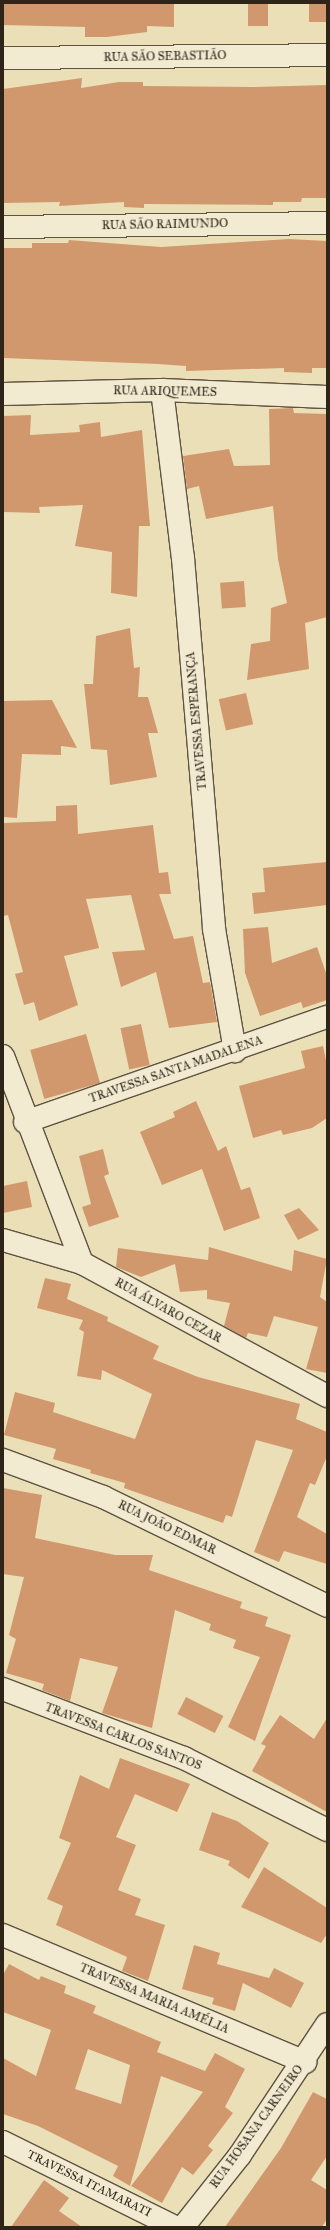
<!DOCTYPE html>
<meta charset="utf-8">
<style>
body{margin:0}
#map{position:relative;width:330px;height:2230px;overflow:hidden;background:#ebdfb8;font-family:"IM FELL Great Primer",serif}
div>[style]{position:absolute}
[style*='--x']{left:calc(var(--x)*1px);top:calc(var(--y)*1px);width:calc(var(--w)*1px);rotate:calc(var(--a)*1deg)}
.building>*{inset:0;background:#d2986d;transform-origin:0 0}
.roads{filter:drop-shadow(1px 0 #5e5340) drop-shadow(-1px 0 #5e5340) drop-shadow(0 1px #5e5340) drop-shadow(0 -1px #5e5340)}
.minor>*{height:22px;margin:-11px;padding:0 11px;transform-origin:11px;border-radius:11px;background:#f2ead1}
span{translate:-50% -50%;white-space:nowrap;text-align:center;line-height:1.15;-webkit-text-stroke:3px #f2ead1;paint-order:stroke}
.street-label{font-size:12px;color:#2f2418}
.frame{position:absolute;inset:0;border:4px solid #2f2418;pointer-events:none}
</style>
<div id="map">
<div class="building">
<i style="clip-path:polygon(3px 3px,174px 3px,174px 27px,147px 26px,147px 32px,107px 37px,85px 37px,85px 27px,3px 25px)"></i>
<i style="left:248px;top:3px;width:20px;height:23px"></i>
<i style="left:309px;top:3px;width:18px;height:19px"></i>
<i style="clip-path:polygon(82px 78px,81px 88px,119px 82px,143px 82px,143px 86px,253px 87px,327px 85px,327px 198px,302px 198px,301px 202px,273px 202px,273px 205px,144px 204px,144px 208px,124px 207px,124px 202px,59px 206px,60px 202px,3px 203px,3px 89px)"></i>
<i style="clip-path:polygon(289px 239px,327px 241px,327px 368px,312px 368px,312px 373px,284px 372px,284px 368px,186px 371px,186px 366px,158px 364px,3px 358px,3px 248px,32px 248px,32px 243px,68px 243px,69px 240px,161px 247px)"></i>
<i style="clip-path:polygon(293px 408px,294px 413px,327px 414px,327px 617px,305px 623px,309px 669px,247px 680px,251px 644px,270px 641px,271px 608px,287px 603px,278px 559px,273px 506px,206px 519px,199px 486px,187px 489px,183px 456px,229px 449px,234px 466px,270px 465px,269px 409px)"></i>
<i style="clip-path:polygon(31px 415px,30px 435px,80px 432px,79px 425px,100px 422px,101px 437px,142px 430px,150px 526px,139px 526px,137px 597px,111px 593px,112px 552px,75px 546px,83px 505px,39px 507px,40px 513px,3px 512px,3px 416px)"></i>
<i style="left:244px;top:581px;width:26px;height:24px;rotate:86deg"></i>
<i style="clip-path:polygon(130px 628px,134px 668px,140px 667px,138px 697px,148px 697px,158px 733px,148px 733px,157px 777px,110px 785px,107px 750px,91px 749px,84px 684px,93px 684px,96px 636px)"></i>
<i style="left:246px;top:693px;width:32px;height:28px;rotate:77deg"></i>
<i style="clip-path:polygon(52px 700px,77px 748px,61px 746px,61px 755px,22px 754px,17px 818px,3px 817px,3px 701px)"></i>
<i style="clip-path:polygon(77px 805px,78px 834px,153px 825px,159px 873px,168px 872px,171px 894px,159px 894px,174px 939px,193px 936px,203px 983px,210px 982px,217px 1022px,169px 1028px,156px 972px,121px 987px,112px 952px,145px 950px,131px 895px,86px 899px,99px 948px,64px 956px,78px 1005px,39px 1021px,34px 1002px,24px 1005px,15px 974px,23px 972px,8px 915px,3px 916px,3px 823px,56px 821px,56px 806px)"></i>
<i style="clip-path:polygon(327px 862px,327px 905px,254px 914px,252px 893px,265px 892px,263px 868px)"></i>
<i style="clip-path:polygon(268px 927px,272px 963px,317px 947px,327px 976px,327px 1000px,303px 1008px,301px 1002px,260px 1016px,245px 973px,243px 929px)"></i>
<i style="left:141px;top:1024px;width:42px;height:21px;rotate:78deg"></i>
<i style="left:86px;top:1034px;width:51px;height:58px;rotate:74deg"></i>
<i style="clip-path:polygon(323px 1046px,327px 1065px,327px 1118px,312px 1128px,283px 1135px,281px 1130px,253px 1138px,239px 1086px,305px 1068px,301px 1051px)"></i>
<i style="clip-path:polygon(196px 1101px,218px 1151px,226px 1146px,241px 1190px,250px 1187px,260px 1218px,224px 1231px,202px 1169px,162px 1185px,140px 1132px,175px 1117px,173px 1112px)"></i>
<i style="clip-path:polygon(103px 1149px,109px 1174px,104px 1176px,119px 1217px,89px 1227px,82px 1207px,91px 1204px,79px 1156px)"></i>
<i style="clip-path:polygon(27px 1181px,32px 1207px,3px 1213px,3px 1186px)"></i>
<i style="clip-path:polygon(299px 1208px,319px 1230px,298px 1240px,284px 1215px)"></i>
<i style="clip-path:polygon(209px 1247px,292px 1271px,294px 1250px,327px 1259px,320px 1297px,327px 1302px,327px 1373px,306px 1369px,318px 1327px,274px 1316px,267px 1337px,248px 1333px,246px 1338px,224px 1326px,230px 1303px,207px 1299px,207px 1290px,180px 1292px,175px 1264px,141px 1277px,116px 1267px,118px 1248px,208px 1260px)"></i>
<i style="clip-path:polygon(45px 1278px,71px 1284px,67px 1299px,108px 1317px,107px 1321px,159px 1346px,153px 1359px,198px 1377px,300px 1404px,296px 1419px,327px 1432px,327px 1456px,315px 1485px,310px 1483px,297px 1517px,327px 1534px,327px 1564px,284px 1551px,279px 1562px,254px 1552px,293px 1450px,256px 1440px,232px 1517px,226px 1515px,223px 1523px,124px 1488px,125px 1483px,90px 1473px,91px 1470px,53px 1459px,56px 1449px,4px 1435px,15px 1392px,55px 1403px,53px 1412px,135px 1439px,152px 1394px,102px 1370px,101px 1380px,77px 1376px,84px 1332px,79px 1329px,83px 1320px,37px 1308px)"></i>
<i style="clip-path:polygon(3px 1488px,42px 1495px,35px 1538px,115px 1555px,153px 1555px,149px 1570px,242px 1602px,240px 1608px,268px 1617px,265px 1626px,291px 1635px,255px 1741px,228px 1727px,260px 1657px,233px 1648px,236px 1640px,209px 1630px,211px 1624px,175px 1610px,152px 1728px,102px 1713px,118px 1667px,80px 1658px,70px 1701px,42px 1690px,44px 1684px,6px 1673px,16px 1639px,9px 1635px,24px 1577px,3px 1574px)"></i>
<i style="left:186px;top:1697px;width:42px;height:19px;rotate:27deg"></i>
<i style="clip-path:polygon(280px 1715px,314px 1739px,327px 1718px,327px 1812px,252px 1771px,266px 1746px,261px 1744px)"></i>
<i style="clip-path:polygon(120px 1758px,190px 1784px,177px 1812px,135px 1794px,116px 1837px,136px 1845px,118px 1890px,141px 1899px,135px 1915px,165px 1925px,148px 1981px,122px 1971px,127px 1957px,56px 1925px,63px 1906px,47px 1899px,71px 1843px,59px 1838px,80px 1775px,109px 1789px)"></i>
<i style="clip-path:polygon(212px 1812px,237px 1821px,269px 1843px,249px 1879px,228px 1865px,230px 1861px,199px 1850px)"></i>
<i style="clip-path:polygon(264px 1867px,327px 1908px,327px 1934px,321px 1943px,241px 1907px)"></i>
<i style="clip-path:polygon(194px 1945px,220px 1953px,217px 1964px,269px 1978px,274px 1968px,304px 1983px,291px 2008px,243px 1983px,235px 2011px,212px 2004px,214px 1998px,182px 1989px)"></i>
<i style="clip-path:polygon(evenodd,9px 1964px,39px 1980px,41px 1976px,66px 1986px,64px 1993px,96px 2006px,93px 2013px,161px 2042px,157px 2052px,205px 2071px,215px 2053px,245px 2069px,225px 2107px,233px 2113px,208px 2146px,213px 2150px,193px 2175px,182px 2167px,162px 2203px,131px 2186px,203px 2092px,161px 2076px,130px 2186px,113px 2176px,118px 2166px,38px 2126px,3px 2114px,3px 2058px,36px 2076px,51px 2030px,3px 2012px,3px 1975px,9px 1964px,88px 2049px,130px 2065px,121px 2104px,75px 2089px,88px 2049px)"></i>
<i style="clip-path:polygon(313px 2092px,327px 2099px,327px 2156px,311px 2180px,327px 2190px,327px 2219px,322px 2227px,225px 2227px,281px 2148px)"></i>
<i style="clip-path:polygon(44px 2180px,69px 2198px,59px 2211px,82px 2227px,11px 2227px)"></i>
</div>
<div class="roads">
<div class="minor">
<i style="--x:3;--y:58;--w:324;--a:-0.5"></i>
<i style="--x:3;--y:227;--w:324;--a:-0.7"></i>
<i style="--x:162;--y:390;--w:169;--a:82.9"></i>
<i style="--x:183;--y:558;--w:372;--a:85.2"></i>
<i style="--x:214;--y:929;--w:124;--a:80.2"></i>
<i style="--x:3;--y:394;--w:159;--a:-1.4"></i>
<i style="--x:162;--y:390;--w:165;--a:2.4"></i>
<i style="--x:3;--y:1056;--w:222;--a:69.1"></i>
<i style="--x:25;--y:1122;--w:320;--a:-19.2"></i>
<i style="--x:3;--y:1240;--w:82;--a:16.2"></i>
<i style="--x:82;--y:1263;--w:279;--a:28.5"></i>
<i style="--x:3;--y:1460;--w:107;--a:20.3"></i>
<i style="--x:103;--y:1497;--w:249;--a:25.9"></i>
<i style="--x:3;--y:1689;--w:194;--a:20.9"></i>
<i style="--x:184;--y:1758;--w:160;--a:26.7"></i>
<i style="--x:3;--y:1935;--w:328;--a:22.8"></i>
<i style="--x:3;--y:2142;--w:192;--a:26.3"></i>
<i style="--x:183;--y:2227;--w:92;--a:-51.6"></i>
<i style="--x:240;--y:2155;--w:157;--a:-56.4"></i>
</div>
</div>
<div class="street-label">
<span style="left:165px;top:57px;rotate:-1deg">RUA SÃO SEBASTIÃO</span>
<span style="left:165px;top:225px;rotate:-1deg">RUA SÃO RAIMUNDO</span>
<span style="left:165px;top:392px;rotate:1deg">RUA ARIQUEMES</span>
<span style="left:197px;top:721px;rotate:-95deg">TRAVESSA ESPERANÇA</span>
<span style="left:176px;top:1070px;rotate:-19deg">TRAVESSA SANTA MADALENA</span>
<span style="left:168px;top:1311px;rotate:29deg">RUA ÁLVARO CEZAR</span>
<span style="left:167px;top:1528px;rotate:26deg">RUA JOÃO EDMAR</span>
<span style="left:123px;top:1737px;rotate:21deg">TRAVESSA CARLOS SANTOS</span>
<span style="left:154px;top:1999px;rotate:23deg">TRAVESSA MARIA AMÉLIA</span>
<span style="left:257px;top:2127px;rotate:-54deg">RUA HOSANA CARNEIRO</span>
<span style="left:89px;top:2184px;rotate:26deg">TRAVESSA ITAMARATI</span>
</div>
<div class="frame"></div>
</div>
